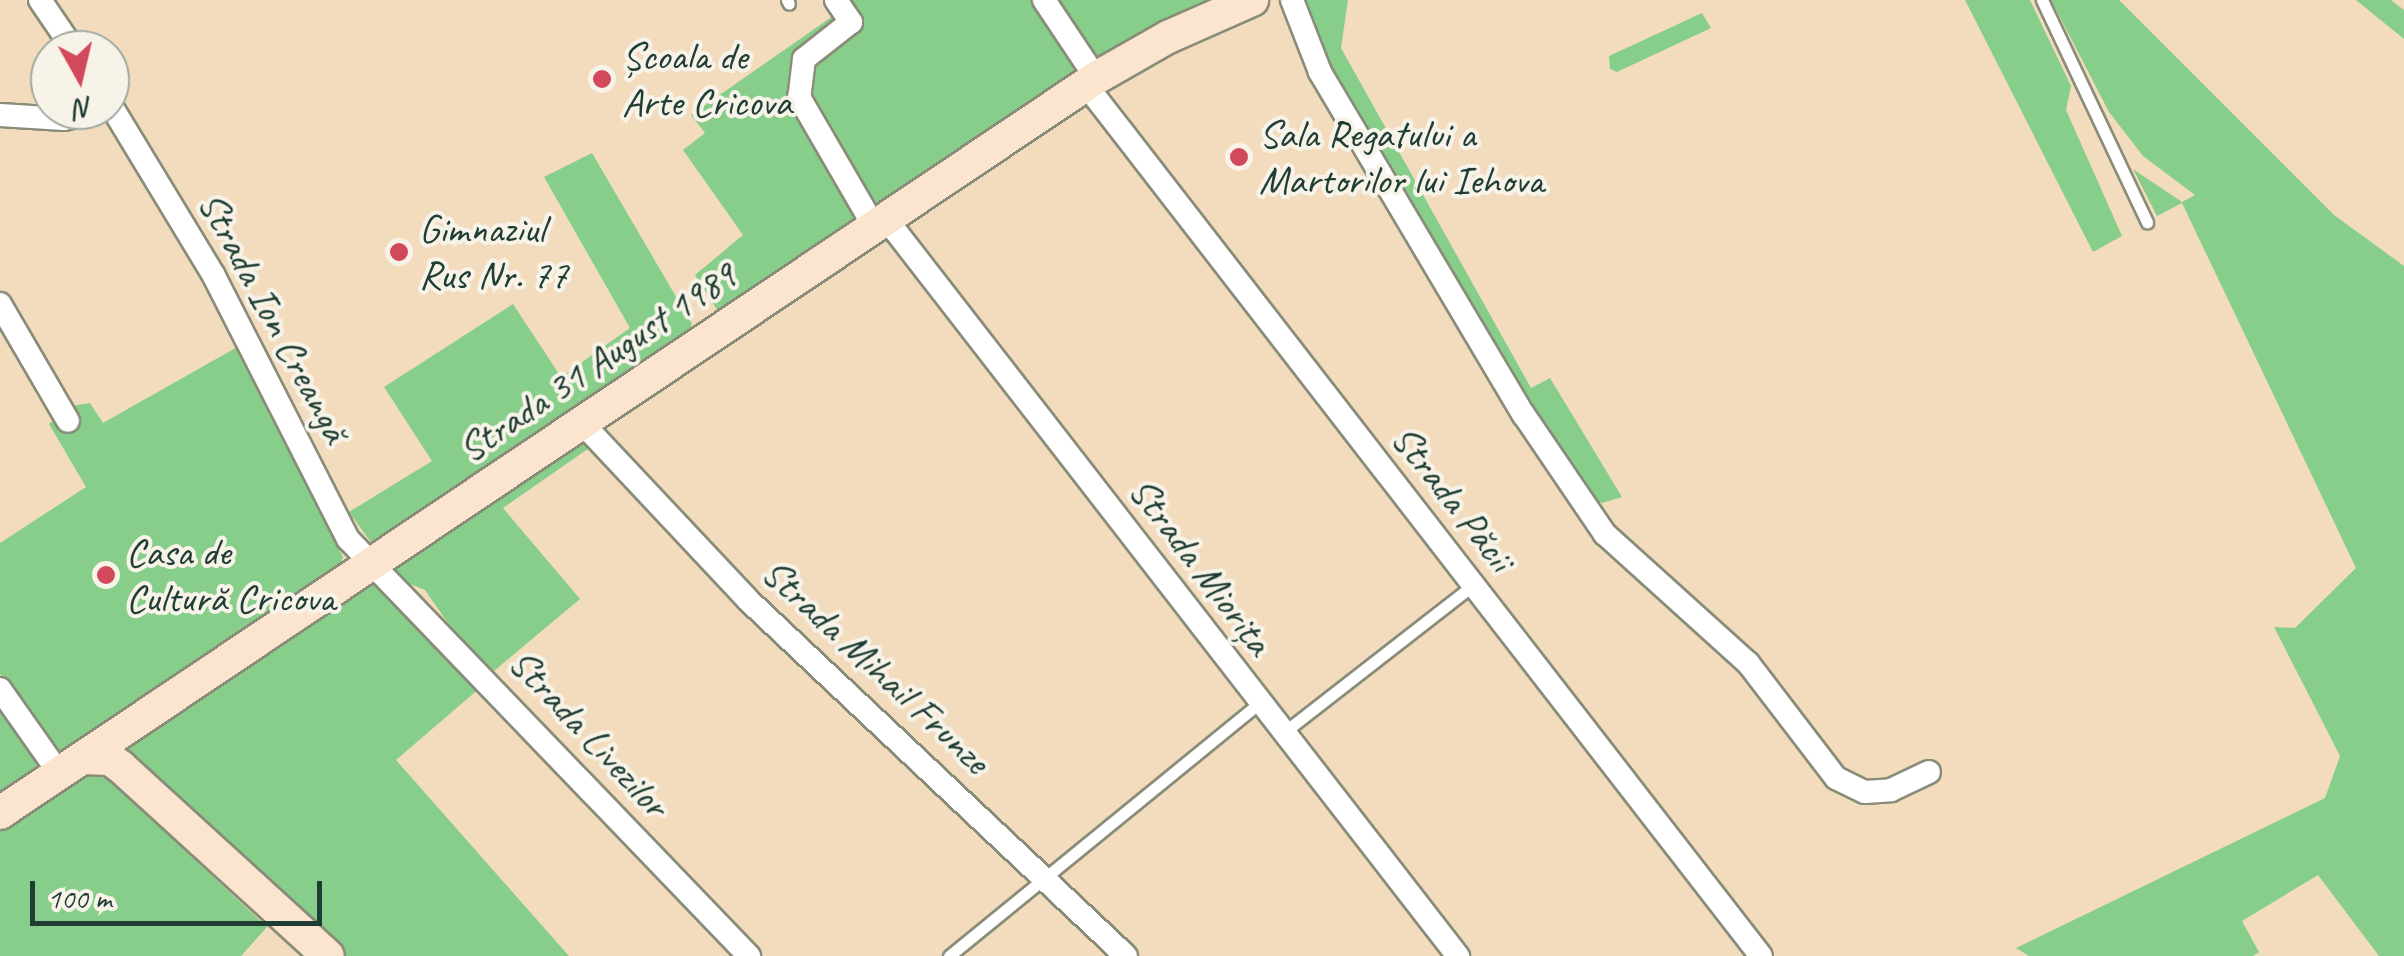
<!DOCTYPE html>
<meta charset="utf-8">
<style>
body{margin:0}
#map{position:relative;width:2404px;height:956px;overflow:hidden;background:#f3dcbe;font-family:Caveat,sans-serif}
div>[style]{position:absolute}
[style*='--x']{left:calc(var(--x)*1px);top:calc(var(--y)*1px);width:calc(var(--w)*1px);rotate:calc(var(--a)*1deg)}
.green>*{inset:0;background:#86ce89}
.roads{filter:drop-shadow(2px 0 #898c79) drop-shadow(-2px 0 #898c79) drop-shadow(0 2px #898c79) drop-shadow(0 -2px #898c79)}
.lane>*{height:11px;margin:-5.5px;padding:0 5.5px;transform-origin:5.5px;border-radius:5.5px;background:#fff}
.street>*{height:22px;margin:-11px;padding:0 11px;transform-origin:11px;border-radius:11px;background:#fff}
.secondary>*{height:32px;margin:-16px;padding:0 16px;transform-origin:16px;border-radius:16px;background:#fbe5cf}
.dots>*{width:28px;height:28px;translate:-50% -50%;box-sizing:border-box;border:5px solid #f7f3e8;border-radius:50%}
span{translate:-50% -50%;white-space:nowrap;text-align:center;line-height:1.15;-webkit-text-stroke:8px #f7f3e8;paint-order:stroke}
.poi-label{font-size:40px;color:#1f3d34}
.left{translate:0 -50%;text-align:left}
.street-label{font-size:40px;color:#1f3d34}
.north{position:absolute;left:30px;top:30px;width:100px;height:100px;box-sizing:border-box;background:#f7f3e8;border:2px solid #a1aaa0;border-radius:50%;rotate:172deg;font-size:28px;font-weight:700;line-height:40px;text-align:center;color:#1f3d34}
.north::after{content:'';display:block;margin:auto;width:35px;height:45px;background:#d1495b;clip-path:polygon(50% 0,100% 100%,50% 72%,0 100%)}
.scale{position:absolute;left:30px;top:881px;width:292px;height:45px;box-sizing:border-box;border:5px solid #1f3d34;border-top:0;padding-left:12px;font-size:30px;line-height:35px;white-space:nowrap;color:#1f3d34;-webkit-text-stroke:8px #f7f3e8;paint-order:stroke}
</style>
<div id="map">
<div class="green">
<i style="clip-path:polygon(823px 0,1213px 0,719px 313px,695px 275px,743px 235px,683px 150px,705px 133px,691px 115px,833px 16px)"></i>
<i style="clip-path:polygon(1305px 0,1348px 0,1341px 48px,1531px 388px,1550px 378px,1622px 497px,1602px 503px,1586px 495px,1521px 395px,1306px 22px)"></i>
<i style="clip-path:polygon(1965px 0,2030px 0,2071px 86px,2066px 110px,2122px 236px,2093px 252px)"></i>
<i style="clip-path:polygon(2051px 0,2119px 0,2334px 215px,2404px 266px,2404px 956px,2379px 956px,2318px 875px,2242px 921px,2259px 952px,2253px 956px,2029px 956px,2016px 948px,2325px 798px,2340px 756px,2274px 627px,2295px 628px,2356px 568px,2182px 203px,2157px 216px,2133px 169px,2182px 202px,2195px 195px,2143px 156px,2109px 112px)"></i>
<i style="clip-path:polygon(2356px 0,2391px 0,2404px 10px,2404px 39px)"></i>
<i style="clip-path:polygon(1702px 13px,1711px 28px,1617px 72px,1610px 69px,1609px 56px)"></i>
<i style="clip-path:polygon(592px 153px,692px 324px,687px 336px,381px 543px,370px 541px,349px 512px,432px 461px,384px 387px,513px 304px,561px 377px,630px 328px,544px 177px)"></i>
<i style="clip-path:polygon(239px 346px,343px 557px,337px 572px,68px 754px,54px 753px,0 674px,0 543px,86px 487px,49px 424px,71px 406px,90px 403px,103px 423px)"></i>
<i style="clip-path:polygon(581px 439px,595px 444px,503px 508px,580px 599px,494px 671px,459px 639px,425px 590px,405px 582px,394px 568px)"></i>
<i style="clip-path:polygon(372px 582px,381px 582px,481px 687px,396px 760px,569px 956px,342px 956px,128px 749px,130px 741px)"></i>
<i style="clip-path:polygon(0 707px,41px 769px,0 798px)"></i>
<i style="clip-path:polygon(96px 767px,267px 927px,241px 956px,0 956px,0 829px)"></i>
</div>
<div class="roads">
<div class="lane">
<i style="--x:787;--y:0;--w:4;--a:63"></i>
<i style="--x:2042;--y:0;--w:246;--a:64.7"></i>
<i style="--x:1283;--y:733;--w:241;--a:-37.9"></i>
<i style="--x:949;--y:956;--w:400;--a:-39.2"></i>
</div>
<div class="street">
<i style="--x:40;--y:0;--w:60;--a:55.8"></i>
<i style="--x:836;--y:0;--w:27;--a:56"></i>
<i style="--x:851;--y:22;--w:60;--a:141.8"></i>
<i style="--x:804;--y:59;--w:38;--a:97"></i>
<i style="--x:799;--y:97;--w:151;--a:59.9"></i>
<i style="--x:1044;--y:0;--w:94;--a:56.3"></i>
<i style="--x:1292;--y:0;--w:77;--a:68.7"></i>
<i style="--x:1320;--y:72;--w:399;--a:59.3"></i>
<i style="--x:1524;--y:415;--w:144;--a:55.8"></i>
<i style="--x:1605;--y:534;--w:193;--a:42.1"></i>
<i style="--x:1748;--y:663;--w:145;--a:52.6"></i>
<i style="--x:1836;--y:778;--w:32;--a:26"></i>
<i style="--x:1865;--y:792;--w:26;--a:-4"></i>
<i style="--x:1891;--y:790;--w:42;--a:-25.3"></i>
<i style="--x:1086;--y:85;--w:1102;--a:52.23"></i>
<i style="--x:110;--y:104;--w:201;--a:58.8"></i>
<i style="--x:214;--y:276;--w:295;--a:63"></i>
<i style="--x:348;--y:539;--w:579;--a:46.12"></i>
<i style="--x:0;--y:115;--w:64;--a:3.6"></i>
<i style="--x:64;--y:119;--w:38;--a:-14"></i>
<i style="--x:887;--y:220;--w:932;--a:52.2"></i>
<i style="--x:0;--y:304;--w:135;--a:59.8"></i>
<i style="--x:582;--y:423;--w:243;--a:46.8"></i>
<i style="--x:748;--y:600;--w:519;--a:43.28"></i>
<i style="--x:0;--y:689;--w:103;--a:54.9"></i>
</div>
<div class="secondary">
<i style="--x:82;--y:758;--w:28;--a:2"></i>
<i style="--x:110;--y:759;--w:14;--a:36"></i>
<i style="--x:121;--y:767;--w:280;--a:42.4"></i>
<i style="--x:0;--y:813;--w:1320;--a:-33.85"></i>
<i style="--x:1096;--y:78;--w:83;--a:-29.7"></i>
<i style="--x:1168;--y:37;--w:92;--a:-23.8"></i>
</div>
</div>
<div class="dots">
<i style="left:602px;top:79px;background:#d1495b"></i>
<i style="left:1239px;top:157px;background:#d1495b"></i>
<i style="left:399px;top:252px;background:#d1495b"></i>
<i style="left:106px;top:575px;background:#d1495b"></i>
</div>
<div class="poi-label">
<span class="left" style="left:622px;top:79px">Școala de<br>Arte Cricova</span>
<span class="left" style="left:1259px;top:157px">Sala Regatului a<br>Martorilor lui Iehova</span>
<span class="left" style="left:419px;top:252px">Gimnaziul<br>Rus Nr. 77</span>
<span class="left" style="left:126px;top:575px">Casa de<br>Cultură Cricova</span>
</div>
<div class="street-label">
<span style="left:274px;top:317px;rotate:62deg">Strada Ion Creangă</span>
<span style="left:597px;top:362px;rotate:-34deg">Strada 31 August 1989</span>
<span style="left:1453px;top:498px;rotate:52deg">Strada Păcii</span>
<span style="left:1201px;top:566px;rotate:53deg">Strada Miorița</span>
<span style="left:876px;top:666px;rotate:43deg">Strada Mihail Frunze</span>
<span style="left:589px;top:733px;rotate:47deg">Strada Livezilor</span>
</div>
<div class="north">N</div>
<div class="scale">100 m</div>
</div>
